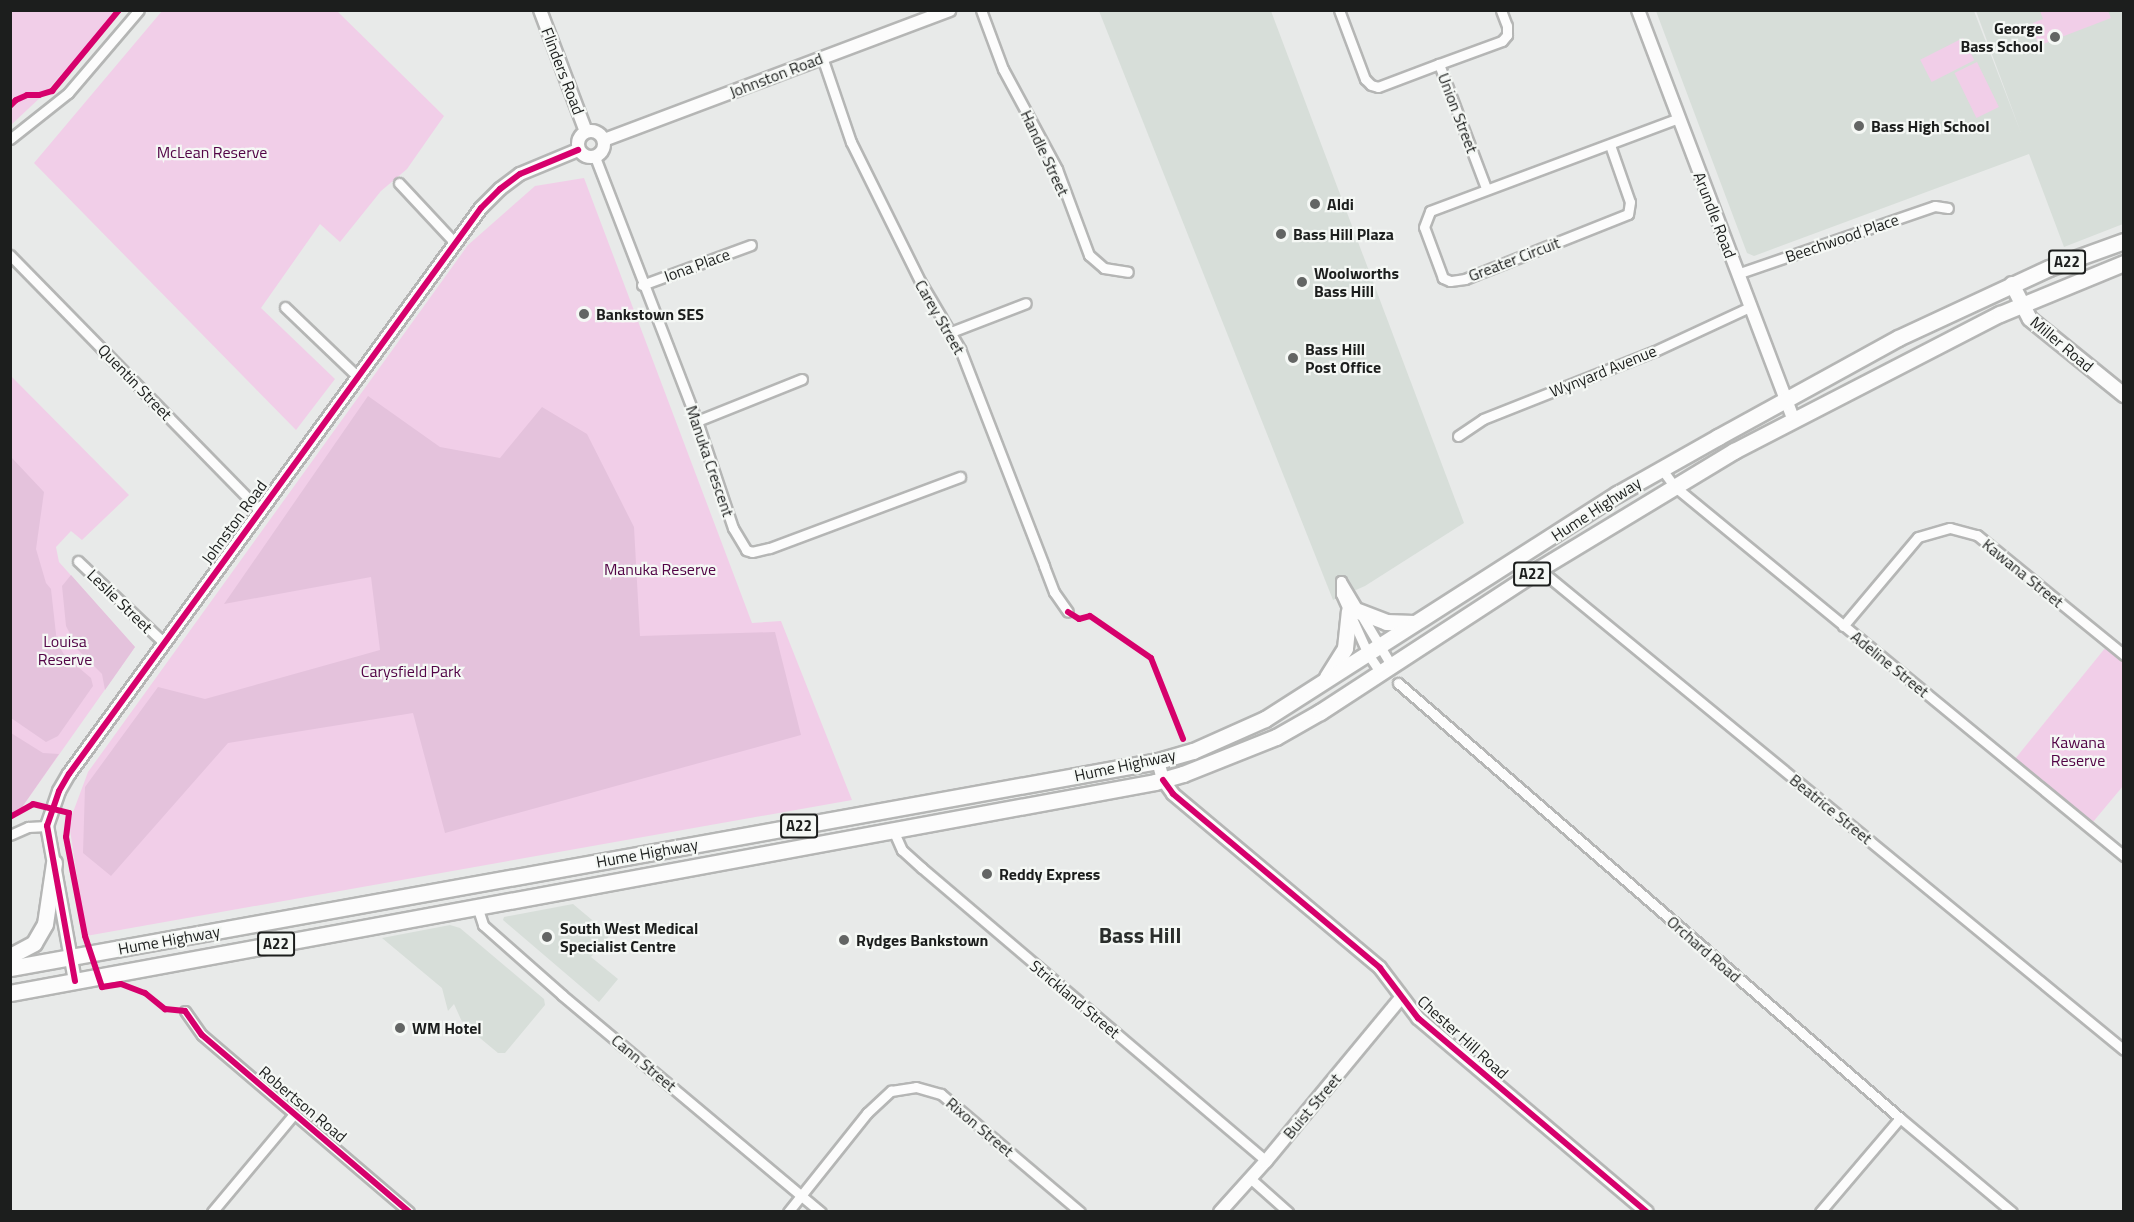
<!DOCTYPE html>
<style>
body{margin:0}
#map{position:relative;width:2134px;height:1222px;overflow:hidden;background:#e8eae9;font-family:"Titillium Web",sans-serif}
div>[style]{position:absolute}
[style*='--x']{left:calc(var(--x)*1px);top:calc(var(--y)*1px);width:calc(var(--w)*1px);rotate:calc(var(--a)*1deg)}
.built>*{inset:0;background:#d7ded9}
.green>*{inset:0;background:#f1cee8;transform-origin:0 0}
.forest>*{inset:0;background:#e4c2dc}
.roads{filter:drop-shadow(2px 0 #b5b6b5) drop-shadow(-2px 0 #b5b6b5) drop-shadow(0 2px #b5b6b5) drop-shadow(0 -2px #b5b6b5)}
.minor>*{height:9px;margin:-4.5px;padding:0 4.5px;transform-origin:4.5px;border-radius:4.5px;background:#fcfcfc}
.tertiary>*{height:12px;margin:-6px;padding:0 6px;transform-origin:6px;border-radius:6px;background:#fcfcfc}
.tertiary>.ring{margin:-6px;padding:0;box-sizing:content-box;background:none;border:12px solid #fcfcfc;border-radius:50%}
.secondary>*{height:14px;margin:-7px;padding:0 7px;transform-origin:7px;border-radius:7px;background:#fcfcfc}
.trunk>*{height:15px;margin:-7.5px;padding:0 7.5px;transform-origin:7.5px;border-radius:7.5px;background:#fcfcfc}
.cycleway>*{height:6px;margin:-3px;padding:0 3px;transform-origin:3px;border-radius:3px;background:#d6006c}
.dots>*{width:16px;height:16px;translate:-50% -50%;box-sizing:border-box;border:3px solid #f5f8f5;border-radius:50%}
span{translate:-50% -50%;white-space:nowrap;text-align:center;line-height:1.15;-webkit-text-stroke:4.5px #f5f8f5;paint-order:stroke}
.shield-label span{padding:2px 4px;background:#f5f8f5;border:2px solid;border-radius:4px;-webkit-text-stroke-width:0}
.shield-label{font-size:15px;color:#1c1e1d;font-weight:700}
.poi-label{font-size:16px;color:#1c1e1d;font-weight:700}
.right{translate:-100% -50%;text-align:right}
.left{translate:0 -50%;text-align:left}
.street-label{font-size:16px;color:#1c1e1d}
.park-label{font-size:16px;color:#520446}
.district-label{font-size:22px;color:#2b2e2c;font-weight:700}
.frame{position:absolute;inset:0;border:12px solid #1c1e1d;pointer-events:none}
</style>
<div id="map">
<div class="built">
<i style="clip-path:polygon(1099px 11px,1271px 11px,1464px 523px,1365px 586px,1333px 600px)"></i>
<i style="clip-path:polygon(1656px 11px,1974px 11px,2021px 133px,1976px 11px,2123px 11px,2123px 224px,2064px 247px,2029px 154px,1754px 256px,1747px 253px)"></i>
<i style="clip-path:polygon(573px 904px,610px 935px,591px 957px,618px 979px,599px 1002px,503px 920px,504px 917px)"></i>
<i style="clip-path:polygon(450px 925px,460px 928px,544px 999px,545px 1005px,505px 1053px,498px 1053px,463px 1024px,454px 1004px,448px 1011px,442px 988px,382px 938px)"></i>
</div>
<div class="green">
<i style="clip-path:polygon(11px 10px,117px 11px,44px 94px,11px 125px)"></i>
<i style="clip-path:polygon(162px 11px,337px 11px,444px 116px,407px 169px,381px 191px,340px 242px,320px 224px,261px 308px,335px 379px,296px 430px,34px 163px)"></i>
<i style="clip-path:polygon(2040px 11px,2108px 11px,2111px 18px,2038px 46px,2033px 23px,2043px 19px)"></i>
<i style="left:1963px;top:38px;width:25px;height:48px;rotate:63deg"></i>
<i style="left:1977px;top:62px;width:50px;height:25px;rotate:64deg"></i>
<i style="clip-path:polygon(584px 178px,752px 623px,781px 621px,852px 800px,86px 936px,69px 823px,88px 772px,468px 245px,535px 186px)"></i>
<i style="clip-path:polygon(10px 375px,129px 495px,82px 540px,71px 531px,56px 547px,59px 562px,135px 647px,20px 810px,11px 814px)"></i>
<i style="clip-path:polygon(2106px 647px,2123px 661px,2123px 786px,2093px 822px,2015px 759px)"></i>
</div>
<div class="forest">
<i style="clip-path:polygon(368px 396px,440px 447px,500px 458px,542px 407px,587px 434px,634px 527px,640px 636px,775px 632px,801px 735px,445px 833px,413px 713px,228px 743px,111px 876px,83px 853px,85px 787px,158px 687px,205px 699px,380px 650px,371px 577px,224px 604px)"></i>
<i style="clip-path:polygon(11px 457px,44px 492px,36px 549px,46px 583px,51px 589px,57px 643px,65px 656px,91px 678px,93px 686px,58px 736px,46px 742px,11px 718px)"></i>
<i style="clip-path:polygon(71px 575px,135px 647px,105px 690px,102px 674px,78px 650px,66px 626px,62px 586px)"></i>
<i style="clip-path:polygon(11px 733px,43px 753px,59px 754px,20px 810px,11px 814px)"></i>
</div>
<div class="roads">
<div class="minor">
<i style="--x:981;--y:10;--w:63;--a:69.6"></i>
<i style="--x:1003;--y:69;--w:114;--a:61.6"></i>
<i style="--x:1057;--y:169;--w:92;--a:69.6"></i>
<i style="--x:1089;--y:255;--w:20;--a:41"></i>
<i style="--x:1104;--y:268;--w:24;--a:9"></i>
<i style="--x:1339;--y:10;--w:74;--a:69.4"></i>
<i style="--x:1365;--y:79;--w:8;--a:45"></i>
<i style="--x:1371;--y:85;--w:7;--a:16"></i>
<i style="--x:1378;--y:87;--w:65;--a:-20.7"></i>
<i style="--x:822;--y:57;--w:90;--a:71.2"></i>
<i style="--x:851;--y:142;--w:157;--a:63.6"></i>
<i style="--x:921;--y:283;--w:77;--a:59.4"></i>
<i style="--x:960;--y:349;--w:233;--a:68.8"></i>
<i style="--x:1044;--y:566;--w:28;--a:69"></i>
<i style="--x:1054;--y:592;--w:24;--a:55"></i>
<i style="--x:10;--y:139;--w:74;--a:-38.4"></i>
<i style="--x:68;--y:93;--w:109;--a:-49.5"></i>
<i style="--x:1610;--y:145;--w:60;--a:70.7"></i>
<i style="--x:1630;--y:202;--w:12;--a:99"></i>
<i style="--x:1628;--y:214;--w:175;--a:158.3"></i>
<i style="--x:1465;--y:279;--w:15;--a:172"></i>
<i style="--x:1450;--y:281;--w:8;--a:-157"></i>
<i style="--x:1443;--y:278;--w:54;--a:-110.4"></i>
<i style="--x:1424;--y:227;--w:17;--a:-69"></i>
<i style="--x:1430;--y:211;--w:266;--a:-20.5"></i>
<i style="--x:595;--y:157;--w:283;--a:68.9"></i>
<i style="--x:697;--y:421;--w:113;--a:71.4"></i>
<i style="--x:733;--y:528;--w:26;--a:59"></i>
<i style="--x:746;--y:550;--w:6;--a:18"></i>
<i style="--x:752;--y:552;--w:18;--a:-13"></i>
<i style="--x:770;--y:548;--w:203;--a:-20.5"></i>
<i style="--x:399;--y:183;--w:82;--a:47"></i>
<i style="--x:1486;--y:188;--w:133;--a:-110.8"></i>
<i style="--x:1439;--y:64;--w:67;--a:-20.1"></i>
<i style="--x:1502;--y:41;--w:8;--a:-50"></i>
<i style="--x:1507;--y:35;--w:9;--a:-90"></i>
<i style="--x:1507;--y:26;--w:17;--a:-111"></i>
<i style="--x:10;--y:255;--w:357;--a:45.6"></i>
<i style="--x:1737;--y:274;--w:209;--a:-19"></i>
<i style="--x:1935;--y:206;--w:13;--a:9"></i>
<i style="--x:642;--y:285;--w:116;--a:-20.2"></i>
<i style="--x:285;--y:307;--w:101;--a:43.8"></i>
<i style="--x:951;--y:332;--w:80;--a:-21.1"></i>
<i style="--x:697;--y:421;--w:113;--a:-21.8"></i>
<i style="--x:1458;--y:436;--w:30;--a:-34"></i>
<i style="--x:1483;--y:419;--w:185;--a:-21.6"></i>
<i style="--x:1655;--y:351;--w:105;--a:-24.9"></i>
<i style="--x:1661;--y:468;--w:22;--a:54"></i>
<i style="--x:1674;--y:486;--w:583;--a:39.43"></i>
<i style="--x:78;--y:561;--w:117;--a:43.6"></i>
<i style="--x:1539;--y:569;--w:757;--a:39.43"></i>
<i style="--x:1341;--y:581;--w:13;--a:90"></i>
<i style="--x:1341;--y:594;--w:66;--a:65.8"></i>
<i style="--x:1368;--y:654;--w:22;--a:56"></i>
<i style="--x:1341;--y:581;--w:98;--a:59.2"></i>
<i style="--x:1843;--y:626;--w:116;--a:-49.9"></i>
<i style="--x:1918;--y:537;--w:33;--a:-16"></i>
<i style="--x:1950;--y:528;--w:28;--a:15"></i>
<i style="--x:1977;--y:535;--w:190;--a:39.2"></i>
<i style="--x:1398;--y:683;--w:664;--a:40.91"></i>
<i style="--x:1900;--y:1118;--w:146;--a:40"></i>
<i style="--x:893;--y:830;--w:22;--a:66"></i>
<i style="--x:902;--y:850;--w:27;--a:42"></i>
<i style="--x:922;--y:868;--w:452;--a:40.4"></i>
<i style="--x:10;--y:835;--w:20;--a:-24"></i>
<i style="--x:28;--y:827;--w:19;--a:-3"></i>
<i style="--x:477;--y:906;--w:20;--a:72"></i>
<i style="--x:483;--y:925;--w:106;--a:41.5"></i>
<i style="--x:562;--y:995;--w:338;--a:40"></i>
<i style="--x:185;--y:1011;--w:29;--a:55"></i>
<i style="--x:202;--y:1035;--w:272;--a:40.5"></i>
<i style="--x:1251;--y:1179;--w:50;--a:41.7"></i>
<i style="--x:212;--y:1212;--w:128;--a:-50.1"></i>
<i style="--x:788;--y:1212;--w:127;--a:-51.4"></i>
<i style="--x:867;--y:1113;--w:33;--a:-43"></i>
<i style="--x:891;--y:1091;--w:25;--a:-9"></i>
<i style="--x:916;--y:1087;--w:26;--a:16"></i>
<i style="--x:941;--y:1094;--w:182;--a:40.3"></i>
<i style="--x:1820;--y:1212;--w:123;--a:-49.6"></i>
</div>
<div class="tertiary">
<i style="--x:540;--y:10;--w:130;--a:69.3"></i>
<i style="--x:1638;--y:10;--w:437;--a:69.2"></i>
<i class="ring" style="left:578px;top:131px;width:14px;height:14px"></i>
<i style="--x:604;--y:140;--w:369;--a:-20.6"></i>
<i style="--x:1158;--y:761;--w:20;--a:75"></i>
<i style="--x:1163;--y:780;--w:17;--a:54"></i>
<i style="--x:1173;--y:794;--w:270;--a:40"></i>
<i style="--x:1380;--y:968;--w:63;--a:52.8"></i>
<i style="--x:1418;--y:1018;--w:300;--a:40.3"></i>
<i style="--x:75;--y:981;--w:158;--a:-100.2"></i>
<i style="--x:47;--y:826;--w:37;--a:-71"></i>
<i style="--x:59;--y:791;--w:20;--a:-60"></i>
<i style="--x:69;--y:774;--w:700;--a:-53.95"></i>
<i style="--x:481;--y:208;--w:27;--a:-45"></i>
<i style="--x:500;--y:189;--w:25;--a:-37"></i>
<i style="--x:520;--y:174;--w:63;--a:-22.5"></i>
<i style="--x:1220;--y:1212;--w:69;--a:-48"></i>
<i style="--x:1266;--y:1161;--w:212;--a:-50.4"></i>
</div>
<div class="secondary">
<i style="--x:2012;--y:284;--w:39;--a:63"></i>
<i style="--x:2030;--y:319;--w:121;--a:39"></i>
</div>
<div class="trunk">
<i style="--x:1358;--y:611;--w:30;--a:21"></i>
<i style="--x:1386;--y:622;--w:28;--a:2"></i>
<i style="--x:1327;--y:677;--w:34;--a:-58"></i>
<i style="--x:1345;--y:648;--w:37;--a:-84"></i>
<i style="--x:10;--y:956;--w:27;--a:-28"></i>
<i style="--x:34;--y:943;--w:22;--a:-60"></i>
<i style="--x:45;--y:924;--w:62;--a:-81.6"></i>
<i style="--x:10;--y:968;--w:1167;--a:-10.22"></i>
<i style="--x:1158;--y:761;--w:36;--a:-16"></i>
<i style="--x:1193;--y:751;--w:79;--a:-24"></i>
<i style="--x:1265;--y:719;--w:418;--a:-32.6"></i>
<i style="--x:1617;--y:494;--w:116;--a:-29.4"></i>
<i style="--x:1718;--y:437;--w:205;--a:-28.8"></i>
<i style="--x:1898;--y:338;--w:166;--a:-24.9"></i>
<i style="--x:2049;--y:268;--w:80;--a:-19.8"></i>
<i style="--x:10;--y:993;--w:1164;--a:-10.44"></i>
<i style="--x:1155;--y:782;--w:29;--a:-16"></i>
<i style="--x:1183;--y:774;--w:100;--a:-21.7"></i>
<i style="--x:1276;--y:737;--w:51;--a:-29.6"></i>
<i style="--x:1320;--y:712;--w:262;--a:-33.1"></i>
<i style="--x:1539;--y:569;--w:228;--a:-31.2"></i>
<i style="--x:1734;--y:451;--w:299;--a:-27.3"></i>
<i style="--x:2000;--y:314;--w:134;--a:-22.4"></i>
</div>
</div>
<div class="cycleway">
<i style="--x:10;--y:106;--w:8;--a:-45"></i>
<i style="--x:16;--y:100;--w:12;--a:-24"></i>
<i style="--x:27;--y:95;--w:12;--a:0"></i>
<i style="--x:39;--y:95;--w:14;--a:-17"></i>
<i style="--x:52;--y:91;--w:105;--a:-50.4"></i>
<i style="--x:1068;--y:612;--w:13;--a:32"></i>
<i style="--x:1079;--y:619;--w:11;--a:-15"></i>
<i style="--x:1090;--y:616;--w:74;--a:34.5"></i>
<i style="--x:1151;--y:658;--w:87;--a:68.4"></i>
<i style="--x:1163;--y:780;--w:17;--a:54"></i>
<i style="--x:1173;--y:794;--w:270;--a:40"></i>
<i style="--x:1380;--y:968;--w:63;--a:52.8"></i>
<i style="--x:1418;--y:1018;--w:300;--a:40.3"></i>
<i style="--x:10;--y:817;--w:26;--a:-29"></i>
<i style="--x:33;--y:804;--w:37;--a:14"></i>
<i style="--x:69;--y:813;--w:24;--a:97"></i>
<i style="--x:66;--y:837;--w:101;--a:79.1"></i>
<i style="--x:85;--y:936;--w:54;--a:71.6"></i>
<i style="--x:102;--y:987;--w:19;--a:-9"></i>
<i style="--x:121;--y:984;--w:26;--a:21"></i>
<i style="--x:145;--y:993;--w:26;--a:39"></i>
<i style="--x:165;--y:1009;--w:20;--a:6"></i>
<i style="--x:185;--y:1011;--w:29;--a:55"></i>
<i style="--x:202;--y:1035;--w:272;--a:40.5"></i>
<i style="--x:75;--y:981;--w:158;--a:-100.2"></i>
<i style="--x:47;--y:826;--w:37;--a:-71"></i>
<i style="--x:59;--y:791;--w:20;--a:-60"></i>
<i style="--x:69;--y:774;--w:700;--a:-53.95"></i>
<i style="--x:481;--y:208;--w:27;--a:-45"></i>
<i style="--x:500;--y:189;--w:25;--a:-37"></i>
<i style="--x:520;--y:174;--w:63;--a:-22.5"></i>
</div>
<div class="dots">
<i style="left:2055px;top:37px;background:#636564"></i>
<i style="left:1859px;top:126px;background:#636564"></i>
<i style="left:1315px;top:204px;background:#636564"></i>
<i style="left:1281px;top:234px;background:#636564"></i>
<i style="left:1302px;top:282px;background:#636564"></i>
<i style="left:584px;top:314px;background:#636564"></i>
<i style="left:1293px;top:358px;background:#636564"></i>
<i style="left:987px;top:874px;background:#636564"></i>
<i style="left:547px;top:937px;background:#636564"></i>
<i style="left:844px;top:940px;background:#636564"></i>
<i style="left:400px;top:1028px;background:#636564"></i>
</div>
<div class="shield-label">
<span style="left:2067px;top:262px">A22</span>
<span style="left:1532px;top:574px">A22</span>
<span style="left:799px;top:826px">A22</span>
<span style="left:276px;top:944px">A22</span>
</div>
<div class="poi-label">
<span class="right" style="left:2043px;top:37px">George<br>Bass School</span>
<span class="left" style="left:1871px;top:126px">Bass High School</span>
<span class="left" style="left:1327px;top:204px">Aldi</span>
<span class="left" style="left:1293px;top:234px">Bass Hill Plaza</span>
<span class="left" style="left:1314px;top:282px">Woolworths<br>Bass Hill</span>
<span class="left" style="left:596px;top:314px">Bankstown SES</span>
<span class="left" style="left:1305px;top:358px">Bass Hill<br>Post Office</span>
<span class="left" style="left:999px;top:874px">Reddy Express</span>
<span class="left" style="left:560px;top:937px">South West Medical<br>Specialist Centre</span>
<span class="left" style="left:856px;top:940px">Rydges Bankstown</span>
<span class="left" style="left:412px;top:1028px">WM Hotel</span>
</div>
<div class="street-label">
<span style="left:563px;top:71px;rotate:69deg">Flinders Road</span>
<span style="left:776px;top:75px;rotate:-21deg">Johnston Road</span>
<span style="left:1458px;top:113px;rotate:69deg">Union Street</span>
<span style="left:1045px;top:153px;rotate:65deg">Handle Street</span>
<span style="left:1715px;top:215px;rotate:69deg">Arundle Road</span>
<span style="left:1842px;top:238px;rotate:-19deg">Beechwood Place</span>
<span style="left:1514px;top:259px;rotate:-21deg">Greater Circuit</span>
<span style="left:697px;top:265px;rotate:-20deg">Iona Place</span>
<span style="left:940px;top:317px;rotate:60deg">Carey Street</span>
<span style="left:2062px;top:344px;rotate:40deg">Miller Road</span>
<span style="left:1603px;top:371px;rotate:-22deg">Wynyard Avenue</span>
<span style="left:135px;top:382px;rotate:46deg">Quentin Street</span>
<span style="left:710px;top:461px;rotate:71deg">Manuka Crescent</span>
<span style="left:1596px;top:509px;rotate:-33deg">Hume Highway</span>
<span style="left:234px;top:522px;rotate:-54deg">Johnston Road</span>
<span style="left:2023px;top:573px;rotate:39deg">Kawana Street</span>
<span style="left:120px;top:601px;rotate:44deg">Leslie Street</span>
<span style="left:1890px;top:664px;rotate:39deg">Adeline Street</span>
<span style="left:1125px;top:765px;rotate:-12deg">Hume Highway</span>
<span style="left:1831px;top:809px;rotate:39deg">Beatrice Street</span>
<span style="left:647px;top:853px;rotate:-10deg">Hume Highway</span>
<span style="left:169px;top:940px;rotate:-10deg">Hume Highway</span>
<span style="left:1704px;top:949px;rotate:41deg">Orchard Road</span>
<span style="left:1075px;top:999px;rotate:40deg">Strickland Street</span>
<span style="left:1463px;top:1037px;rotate:42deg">Chester Hill Road</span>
<span style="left:644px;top:1063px;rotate:40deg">Cann Street</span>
<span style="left:303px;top:1104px;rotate:40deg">Robertson Road</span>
<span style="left:1312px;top:1106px;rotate:-50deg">Buist Street</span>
<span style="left:980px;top:1127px;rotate:40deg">Rixon Street</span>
</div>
<div class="park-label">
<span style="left:212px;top:152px">McLean Reserve</span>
<span style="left:660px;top:569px">Manuka Reserve</span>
<span style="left:65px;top:650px">Louisa<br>Reserve</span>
<span style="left:411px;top:671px">Carysfield Park</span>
<span style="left:2078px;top:751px">Kawana<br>Reserve</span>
</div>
<div class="district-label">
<span style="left:1140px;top:936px">Bass Hill</span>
</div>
<div class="frame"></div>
</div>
